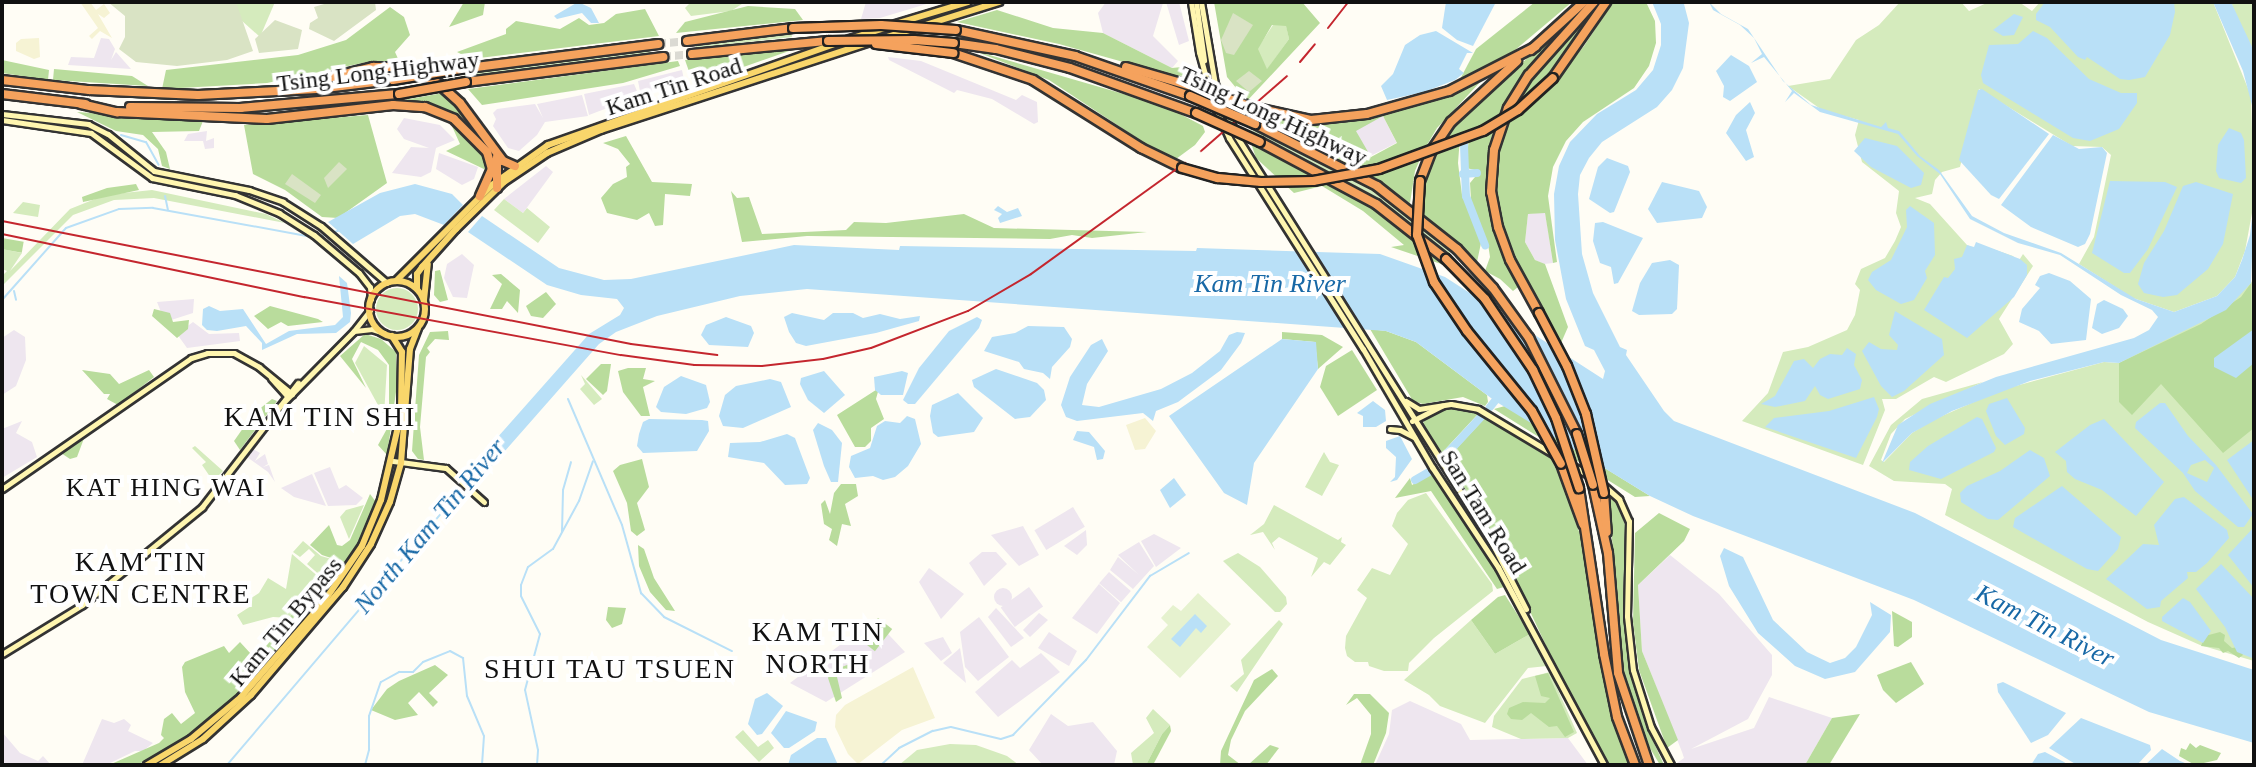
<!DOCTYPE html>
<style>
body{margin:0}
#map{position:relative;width:2256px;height:767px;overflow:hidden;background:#fffdf5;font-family:Georgia,serif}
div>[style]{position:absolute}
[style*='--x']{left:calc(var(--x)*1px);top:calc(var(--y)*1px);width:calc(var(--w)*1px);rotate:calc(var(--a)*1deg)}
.industrial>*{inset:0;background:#eee6ef;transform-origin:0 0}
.round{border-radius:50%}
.farmland>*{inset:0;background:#f6f3d4}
.green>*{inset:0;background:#d5ebbd}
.forest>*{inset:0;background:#b9dc9c;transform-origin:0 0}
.cemetery>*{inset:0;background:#d9e3c4}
.pitch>*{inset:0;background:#e6f2cf}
.water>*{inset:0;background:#b9e0f7}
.stream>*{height:2px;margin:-1px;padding:0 1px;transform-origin:1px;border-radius:1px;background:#b9e0f7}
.river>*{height:8px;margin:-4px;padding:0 4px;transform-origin:4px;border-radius:4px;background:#b9e0f7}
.highway-tunnel>*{height:8px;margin-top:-4px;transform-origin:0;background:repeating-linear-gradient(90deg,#dbdad3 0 8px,transparent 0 12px)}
.roads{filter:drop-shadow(2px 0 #333) drop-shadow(-2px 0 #333) drop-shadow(0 2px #333) drop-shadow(0 -2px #333)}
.secondary>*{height:5px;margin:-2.5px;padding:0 2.5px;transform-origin:2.5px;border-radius:2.5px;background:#fff6b0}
.primary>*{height:6px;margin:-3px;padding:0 3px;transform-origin:3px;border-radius:3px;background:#f9d66b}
.primary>.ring{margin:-3px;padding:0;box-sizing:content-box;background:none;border:6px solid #f9d66b;border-radius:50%}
.highway>*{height:8px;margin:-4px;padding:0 4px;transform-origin:4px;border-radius:4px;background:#f5a25d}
.rail>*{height:2px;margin:-1px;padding:0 1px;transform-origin:1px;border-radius:1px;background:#c4262e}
.bridges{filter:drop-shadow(2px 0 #222) drop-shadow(-2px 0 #222) drop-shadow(0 2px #222) drop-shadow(0 -2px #222)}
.highway-bridge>*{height:8px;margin:-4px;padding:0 4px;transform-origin:4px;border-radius:4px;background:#f5a25d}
span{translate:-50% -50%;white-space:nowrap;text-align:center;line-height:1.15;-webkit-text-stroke:8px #fff;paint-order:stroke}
.street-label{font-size:24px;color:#111}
.water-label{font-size:26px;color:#1768a6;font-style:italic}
.neighbourhood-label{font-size:26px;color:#111;letter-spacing:2px}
.quarter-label{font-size:28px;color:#111;letter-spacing:2px}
.frame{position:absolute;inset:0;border:4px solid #111;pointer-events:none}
</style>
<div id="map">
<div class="industrial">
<i style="clip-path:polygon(866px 2px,933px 2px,880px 18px,861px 19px)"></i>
<i style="clip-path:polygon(1106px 2px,1163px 3px,1153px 36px,1178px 61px,1172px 68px,1103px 33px,1098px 13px)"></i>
<i style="clip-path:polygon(1166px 2px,1179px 2px,1189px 41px,1179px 45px)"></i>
<i style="clip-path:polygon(101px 38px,109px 39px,115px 49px,111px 60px,116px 52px,131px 69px,68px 65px,71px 57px,94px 58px)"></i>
<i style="clip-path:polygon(888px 57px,921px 61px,1016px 100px,1022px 95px,1037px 102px,1038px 122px,1034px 124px,992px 99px,957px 90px,954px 93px,889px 60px)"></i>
<i style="clip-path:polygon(682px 70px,684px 80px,641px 96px,638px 81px)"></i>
<i style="clip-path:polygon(634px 84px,639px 96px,589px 115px,584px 94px)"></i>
<i style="clip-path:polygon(582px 95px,588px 116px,545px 122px,537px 135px,519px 151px,508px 148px,493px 126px,496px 119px,493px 113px,497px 109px,535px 104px,543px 118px,537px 104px)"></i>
<i style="left:1383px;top:116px;width:30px;height:31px;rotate:63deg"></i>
<i style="clip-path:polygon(404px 118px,440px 125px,455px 140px,436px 148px,431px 172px,421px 177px,392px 173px,411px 147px,429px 148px,404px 139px,397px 129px)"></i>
<i style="clip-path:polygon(207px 131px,206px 141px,214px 138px,214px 148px,205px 149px,203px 141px,184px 141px,188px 134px)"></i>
<i style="clip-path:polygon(439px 153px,478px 167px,474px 179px,462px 185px,436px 169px)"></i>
<i style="clip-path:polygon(546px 166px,553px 172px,523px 213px,504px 199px)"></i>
<i style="clip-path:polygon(1545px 212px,1553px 263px,1544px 264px,1535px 260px,1525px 242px,1528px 214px)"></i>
<i style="clip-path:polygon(462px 254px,474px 265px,467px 298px,453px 297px,444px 278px,447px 264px)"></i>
<i style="clip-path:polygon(194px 299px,193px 313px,165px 322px,157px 302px)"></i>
<i style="clip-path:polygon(193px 322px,209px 334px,239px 333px,240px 341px,187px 348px,177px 334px)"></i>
<i style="clip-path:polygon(14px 330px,25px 337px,26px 360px,16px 386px,2px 395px,2px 338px)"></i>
<i style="clip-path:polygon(22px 421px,16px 433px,32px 442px,37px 457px,2px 478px,2px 429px)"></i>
<i style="clip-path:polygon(253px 449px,260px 453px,255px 461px,265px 454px,268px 464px,263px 467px,269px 465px,275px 482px,268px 472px,247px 457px)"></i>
<i style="clip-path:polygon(330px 467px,339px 489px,346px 485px,363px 498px,356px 505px,328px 506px,314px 473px)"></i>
<i style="clip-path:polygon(312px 474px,326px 506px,294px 497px,281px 488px)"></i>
<i style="left:1073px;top:507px;width:23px;height:45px;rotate:59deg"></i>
<i style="clip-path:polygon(1023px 526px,1039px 555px,1019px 566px,991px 535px)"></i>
<i style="clip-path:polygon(1086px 530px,1087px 545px,1077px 555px,1064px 546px)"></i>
<i style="clip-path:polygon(1154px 534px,1181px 548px,1156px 567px,1141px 541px)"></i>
<i style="clip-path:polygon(1139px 542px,1154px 566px,1133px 589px,1110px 570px,1118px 557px,1139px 575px,1118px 555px)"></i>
<i style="clip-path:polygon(982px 552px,996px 552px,1007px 564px,984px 586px,969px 563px)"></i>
<i style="clip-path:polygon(1670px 555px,1719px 594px,1772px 655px,1772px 675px,1748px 719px,1691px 749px,1754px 728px,1769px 697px,1832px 718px,1805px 765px,1677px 763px,1684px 758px,1682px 752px,1642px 651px,1638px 585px)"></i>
<i style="clip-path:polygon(929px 568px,964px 594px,941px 619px,919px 582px)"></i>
<i style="left:1109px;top:572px;width:29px;height:15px;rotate:41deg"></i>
<i style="clip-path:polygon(1099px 584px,1120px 603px,1097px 634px,1072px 618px)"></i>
<i style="left:1029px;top:587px;width:24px;height:35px;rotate:54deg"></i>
<i class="round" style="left:994px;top:588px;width:18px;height:18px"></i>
<i style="clip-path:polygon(996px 608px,1024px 638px,1011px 647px,988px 617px)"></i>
<i style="clip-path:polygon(1039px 613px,1048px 620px,1030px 637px,1023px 630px)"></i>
<i style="clip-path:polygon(979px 617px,1009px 657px,978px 681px,965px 667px,960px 632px)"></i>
<i style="clip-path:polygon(874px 619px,905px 652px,826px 702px,790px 683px)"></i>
<i style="clip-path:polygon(1049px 632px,1077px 651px,1069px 666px,1038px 648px)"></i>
<i style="clip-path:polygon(943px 637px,952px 653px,941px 661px,924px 643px)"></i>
<i style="clip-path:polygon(960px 648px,966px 683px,943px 663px)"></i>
<i style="clip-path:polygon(1041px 653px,1060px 672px,998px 717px,975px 692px,1012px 660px,1020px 668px)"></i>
<i style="clip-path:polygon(1410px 701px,1461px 724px,1470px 740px,1568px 738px,1588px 765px,1375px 765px,1389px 734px,1392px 710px)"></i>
<i style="clip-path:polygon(1051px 714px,1068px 726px,1093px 722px,1117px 751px,1114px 765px,1043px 765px,1029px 750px)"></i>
<i style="clip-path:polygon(102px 719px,114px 723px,124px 719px,131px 725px,128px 731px,153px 743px,143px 751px,135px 751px,106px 765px,82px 765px)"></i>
<i style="clip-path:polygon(2px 732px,20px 753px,38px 761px,43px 756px,51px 765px,2px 765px)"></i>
</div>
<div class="farmland">
<i style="clip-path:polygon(80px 2px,90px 2px,96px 10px,104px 4px,110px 13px,104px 18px,98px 14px,112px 38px,100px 31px,92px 39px,89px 36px,98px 28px)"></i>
<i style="clip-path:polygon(39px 38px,40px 57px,34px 59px,16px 51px,16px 43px,21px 39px)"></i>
<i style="clip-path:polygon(1145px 418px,1156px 431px,1145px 449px,1135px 450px,1126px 425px)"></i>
<i style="clip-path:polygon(913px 667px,935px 718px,902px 730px,858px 764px,848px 754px,835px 727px,836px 715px,845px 705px)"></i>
</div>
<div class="green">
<i style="clip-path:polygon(221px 2px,275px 2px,260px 37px)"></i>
<i style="clip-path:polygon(691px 2px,745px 2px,731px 11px,691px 16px,685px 8px)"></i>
<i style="clip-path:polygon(1900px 2px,1961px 2px,1969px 11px,1989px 2px,2019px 2px,2032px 11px,2040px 2px,2213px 2px,2251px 96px,2254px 202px,2245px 251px,2235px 277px,2217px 296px,2174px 312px,2133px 298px,2079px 264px,2094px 237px,2111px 155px,2102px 147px,2072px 146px,1979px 89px,1960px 167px,1942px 172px,1935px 180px,1932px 194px,1915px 198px,1930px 204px,1967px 245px,1974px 248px,1978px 244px,2013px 256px,2018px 262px,2023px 254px,2033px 266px,1999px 319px,2013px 344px,2004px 354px,1946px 382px,1934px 377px,1896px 399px,1882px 399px,1885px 410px,1863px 465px,1742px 421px,1768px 393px,1783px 352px,1808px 347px,1847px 330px,1855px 315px,1860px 290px,1855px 284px,1861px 269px,1885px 258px,1895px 241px,1901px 227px,1896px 213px,1899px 191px,1862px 162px,1855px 135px,1859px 120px,1822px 110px,1788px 86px,1830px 79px,1856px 40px,1879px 25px)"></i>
<i style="clip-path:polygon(2231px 2px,2254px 2px,2254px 51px,2239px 23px)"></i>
<i style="clip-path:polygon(1273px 25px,1286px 25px,1289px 39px,1267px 70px,1257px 49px)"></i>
<i style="clip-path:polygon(791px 31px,792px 37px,696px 48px,695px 43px)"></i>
<i style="clip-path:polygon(649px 48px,651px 53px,465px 78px,464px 71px)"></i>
<i style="clip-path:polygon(1248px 129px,1279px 139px,1357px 179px,1386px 197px,1452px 251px,1447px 256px,1382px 204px)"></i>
<i style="clip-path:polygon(152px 190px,266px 214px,285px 223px,154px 198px,114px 200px,73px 215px,2px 286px,2px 276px,7px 271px,2px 269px,2px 249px,22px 253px,10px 271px,70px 209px,105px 195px)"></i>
<i style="clip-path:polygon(504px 199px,523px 213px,527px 208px,550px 227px,538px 243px,494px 210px)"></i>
<i style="clip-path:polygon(23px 202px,40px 205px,38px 217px,13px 213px)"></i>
<i style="clip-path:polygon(2254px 277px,2254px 661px,2200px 645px,2148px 622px,1945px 515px,1952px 489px,1945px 484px,1894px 481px,1869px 466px,1891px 425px,1922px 399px,1983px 382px,1905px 419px,1891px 434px,1881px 460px,1884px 462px,1912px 433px,1933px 420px,2001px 390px,2104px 362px,2119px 363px,2251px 283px)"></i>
<i class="round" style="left:376px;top:288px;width:42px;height:42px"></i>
<i style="clip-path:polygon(364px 346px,387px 365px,384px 416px,355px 363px)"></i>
<i style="clip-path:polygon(581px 375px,602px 399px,594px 405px,580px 389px,585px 384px)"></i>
<i style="clip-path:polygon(195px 446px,223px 471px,213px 481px,202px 465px,206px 462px,192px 448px)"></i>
<i style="clip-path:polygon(1324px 452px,1330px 462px,1339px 465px,1322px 496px,1305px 487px)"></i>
<i style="clip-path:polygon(1426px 493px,1492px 584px,1493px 591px,1434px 638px,1409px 663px,1408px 671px,1384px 671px,1369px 666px,1368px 662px,1355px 662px,1347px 656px,1345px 648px,1346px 636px,1367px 598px,1357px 590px,1372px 568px,1390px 575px,1408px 544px,1392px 526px,1397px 513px,1408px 500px)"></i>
<i style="clip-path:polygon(364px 505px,349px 539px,340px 517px,346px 510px)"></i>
<i style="clip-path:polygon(1274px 505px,1338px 540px,1342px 537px,1341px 542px,1346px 545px,1330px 565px,1324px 562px,1311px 577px,1318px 558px,1279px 537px,1272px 543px,1275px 550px,1263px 532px,1250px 535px,1264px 524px)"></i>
<i style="clip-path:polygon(303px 541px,321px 556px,335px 560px,322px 577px,307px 564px,315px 555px,309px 549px,300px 557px,293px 552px)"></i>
<i style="clip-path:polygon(1238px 553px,1260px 567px,1286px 597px,1287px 604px,1280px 612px,1275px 612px,1223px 561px)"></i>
<i style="clip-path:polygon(292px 554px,321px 579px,304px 601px,293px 595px,304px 603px,291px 618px,273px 617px,243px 625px,237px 615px,251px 606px,248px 600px,259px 593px,268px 578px,286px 589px)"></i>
<i style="clip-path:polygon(1279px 620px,1283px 624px,1237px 692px,1230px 686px,1244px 674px,1241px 660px)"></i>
<i style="clip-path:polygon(1471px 620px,1495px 654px,1530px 634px,1547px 666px,1528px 668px,1485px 723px,1440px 706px,1429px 695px,1404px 680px)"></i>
<i style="clip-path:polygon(1550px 672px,1577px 733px,1568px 738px,1521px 739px,1492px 727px,1494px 716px,1522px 679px)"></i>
<i style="clip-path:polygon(1153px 709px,1170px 725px,1162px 734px,1146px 765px,1133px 765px,1131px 753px,1154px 733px,1146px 718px)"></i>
<i style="clip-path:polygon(743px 730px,758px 747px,768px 740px,774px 748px,759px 762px,735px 737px)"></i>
<i style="clip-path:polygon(950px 744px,976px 745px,1007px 756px,1019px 765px,899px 765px,917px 750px)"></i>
</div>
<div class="forest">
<i style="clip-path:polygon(464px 2px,485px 2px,483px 15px,449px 27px)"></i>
<i style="clip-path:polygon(evenodd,1214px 2px,1302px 2px,1320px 23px,1247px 101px,1227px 77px,1214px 2px,1272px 25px,1286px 26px,1289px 39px,1267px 69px,1258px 49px,1272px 25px)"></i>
<i style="clip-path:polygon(1535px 2px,1572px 2px,1514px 51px,1458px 83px,1476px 49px)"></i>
<i style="clip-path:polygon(1600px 2px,1557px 68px,1540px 87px,1546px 93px,1584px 46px,1613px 2px,1646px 2px,1655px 21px,1656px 43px,1649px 66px,1634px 88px,1583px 122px,1566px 141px,1553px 167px,1548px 196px,1557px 262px,1553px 263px,1545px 213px,1528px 214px,1525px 242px,1535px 260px,1545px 264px,1568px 327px,1561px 343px,1509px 246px,1497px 202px,1497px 161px,1506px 125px,1525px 89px)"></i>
<i style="clip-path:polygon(748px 6px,795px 9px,803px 20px,676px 33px,685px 22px)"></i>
<i style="clip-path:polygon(390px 7px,404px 17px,410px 35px,395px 52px,400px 63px,372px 61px,267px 83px,162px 89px,166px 70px,298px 55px,346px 40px)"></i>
<i style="clip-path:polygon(645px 9px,659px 36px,471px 59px,457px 52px,506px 34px,506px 29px,516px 21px,560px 29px,579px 18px,589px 25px,604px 23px,616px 14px)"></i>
<i style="clip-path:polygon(997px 10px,1053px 28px,1103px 33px,1172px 68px,1182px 67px,1184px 79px,1059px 44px,957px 22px)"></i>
<i style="clip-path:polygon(1570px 23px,1517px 86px,1491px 138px,1487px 197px,1503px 256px,1518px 287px,1513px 291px,1500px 279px,1485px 271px,1490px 257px,1488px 244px,1471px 200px,1470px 183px,1480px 171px,1466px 168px,1469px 137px,1460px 137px,1458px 163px,1462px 195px,1481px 243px,1477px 262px,1420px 211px,1422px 190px,1436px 147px,1449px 129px,1489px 90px)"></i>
<i style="clip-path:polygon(792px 50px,698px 83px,692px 80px,685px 60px)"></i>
<i style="clip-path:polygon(972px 50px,1165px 106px,1203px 126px,1205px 132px,1195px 145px,1176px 159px,1155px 150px,1049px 80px)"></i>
<i style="clip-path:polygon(2px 60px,49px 70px,48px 80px,2px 73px)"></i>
<i style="clip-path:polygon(678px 61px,680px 66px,623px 83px,482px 105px,468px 89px)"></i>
<i style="clip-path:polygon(54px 69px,132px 76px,148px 86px,53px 80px)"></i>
<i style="clip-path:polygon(evenodd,1484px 78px,1437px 128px,1424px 150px,1415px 171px,1410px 203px,1331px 155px,1248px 117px,1254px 112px,1322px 125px,1355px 121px,1430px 102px,1484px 78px,1383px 116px,1397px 143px,1371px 157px,1356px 131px,1383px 116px)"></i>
<i style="clip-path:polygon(443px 93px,464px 118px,426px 104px,398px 101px)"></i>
<i style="clip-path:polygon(77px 112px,203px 121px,199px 131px,152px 132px,166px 152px,170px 169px,162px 166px,158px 149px,143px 135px,116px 131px)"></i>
<i style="clip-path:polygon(368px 115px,387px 183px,338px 218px,322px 217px,285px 190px,253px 174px,244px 125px)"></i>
<i style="clip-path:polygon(451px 124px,479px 140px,489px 151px,486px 170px,446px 151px,460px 144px)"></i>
<i style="clip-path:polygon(626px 136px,652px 182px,692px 184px,690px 196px,665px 194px,663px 225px,655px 226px,649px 213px,637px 220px,607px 213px,601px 198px,613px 184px,627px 177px,626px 167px,630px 164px,618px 149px,603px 143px)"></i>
<i style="clip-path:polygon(1251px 143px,1365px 203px,1444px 265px,1391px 247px,1404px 245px,1363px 211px,1322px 186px,1294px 193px,1256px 158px)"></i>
<i style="clip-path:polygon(136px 184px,139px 190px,83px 202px,82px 197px,107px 188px)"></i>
<i style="clip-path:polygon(731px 191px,737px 198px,749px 197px,762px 234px,846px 230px,854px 222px,886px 223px,964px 214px,994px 228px,1147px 232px,1092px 238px,1072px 235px,1050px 239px,807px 236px,742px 242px)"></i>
<i style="left:2px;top:238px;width:22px;height:11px;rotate:10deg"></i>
<i style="clip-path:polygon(440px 270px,448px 300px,440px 302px,434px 295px,435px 271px)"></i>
<i style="clip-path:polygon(501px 274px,520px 290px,518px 313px,507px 301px,502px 309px,490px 309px,502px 284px,492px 275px)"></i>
<i style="clip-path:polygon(2251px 283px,2254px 428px,2223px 453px,2161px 384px,2132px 415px,2119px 402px,2119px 363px,2201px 324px,2241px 297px)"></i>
<i style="clip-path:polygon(546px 292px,556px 304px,543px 318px,531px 316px,526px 306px)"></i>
<i style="clip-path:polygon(270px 306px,318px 319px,323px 322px,288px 326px,281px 322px,268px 329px,254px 316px)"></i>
<i style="clip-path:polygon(154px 309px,170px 313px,173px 322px,189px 320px,188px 329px,177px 338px,152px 316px)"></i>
<i style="clip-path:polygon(1370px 329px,1386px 331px,1416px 342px,1487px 395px,1488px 402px,1485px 406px,1463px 397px,1423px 404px,1413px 401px)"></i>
<i style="clip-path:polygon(448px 331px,449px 340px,435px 339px,427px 348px,430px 352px,426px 357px,420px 427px,424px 460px,418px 459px,412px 451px,419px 355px,430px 332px)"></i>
<i style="clip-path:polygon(1282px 332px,1322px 335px,1343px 347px,1318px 369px,1315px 342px,1282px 339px)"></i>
<i style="clip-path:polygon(365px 334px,381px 339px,396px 352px,397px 385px,387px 455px,378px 445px,389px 425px,389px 365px,378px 350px,361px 342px,352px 359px,366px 388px,340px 356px)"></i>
<i style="clip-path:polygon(1352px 350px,1377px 390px,1338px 416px,1320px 387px,1326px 366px)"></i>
<i style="clip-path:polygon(601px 364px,611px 364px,607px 391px,603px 395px,586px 379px)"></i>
<i style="clip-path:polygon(628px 368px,646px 368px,643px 379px,655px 381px,643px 387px,650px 416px,641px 416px,623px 392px,618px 371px)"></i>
<i style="clip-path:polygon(82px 370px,110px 374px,119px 384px,149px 370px,154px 377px,118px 405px,107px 399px,110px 394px,104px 394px)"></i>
<i style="clip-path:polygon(879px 388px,876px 399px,884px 419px,871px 428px,871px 441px,865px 447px,855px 447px,837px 415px)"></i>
<i style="clip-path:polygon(272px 399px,277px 401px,240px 450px,234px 441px,253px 414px)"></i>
<i style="clip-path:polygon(1505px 406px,1616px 475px,1650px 496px,1635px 497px,1494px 409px)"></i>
<i style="clip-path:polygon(1449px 408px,1478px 414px,1439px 456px,1422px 425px,1426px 418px)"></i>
<i style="clip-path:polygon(1485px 418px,1550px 457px,1560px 477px,1583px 543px,1606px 689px,1631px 765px,1608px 765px,1605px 761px,1570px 697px,1507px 562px,1443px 463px)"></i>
<i style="clip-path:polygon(86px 433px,77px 457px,70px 459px,61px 453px,62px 442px)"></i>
<i style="clip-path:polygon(642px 459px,649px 487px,637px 503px,645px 530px,637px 536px,631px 531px,627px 503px,613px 471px,620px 465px)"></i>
<i style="clip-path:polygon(1432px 474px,1494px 568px,1504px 587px,1497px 589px,1431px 491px,1395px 498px,1410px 478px,1412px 485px)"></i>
<i style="clip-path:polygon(841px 484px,856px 484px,858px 496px,845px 504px,851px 526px,842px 524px,837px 546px,829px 540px,832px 529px,824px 524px,821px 504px,825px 500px,830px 514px,834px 493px)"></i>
<i style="clip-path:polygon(1608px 493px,1618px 503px,1625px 525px,1623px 608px,1630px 668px,1648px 730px,1664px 765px,1660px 765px,1641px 733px,1624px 679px)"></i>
<i style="clip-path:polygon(370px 494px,376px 502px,349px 562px,237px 695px,214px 717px,164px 751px,137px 765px,109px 765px,159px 743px,164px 738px,161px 735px,164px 719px,172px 713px,181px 724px,195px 713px,185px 692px,182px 667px,185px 662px,224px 646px,229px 653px,240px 642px,251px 654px,252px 663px,337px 560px,322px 555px,310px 545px,329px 525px,337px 545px,342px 546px,350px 540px)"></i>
<i style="clip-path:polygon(1659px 513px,1690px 529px,1684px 541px,1638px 585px,1642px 651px,1678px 740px,1667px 748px,1639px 670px,1633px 622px,1635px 533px)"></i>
<i style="clip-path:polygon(638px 545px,644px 549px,654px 578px,675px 611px,666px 610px,650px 592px,639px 566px)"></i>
<i style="clip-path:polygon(1505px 595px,1530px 634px,1495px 654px,1471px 620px,1498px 597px)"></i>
<i style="clip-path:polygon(608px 607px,626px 608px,622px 624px,612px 628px,606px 620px)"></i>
<i style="clip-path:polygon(1892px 611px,1912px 622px,1912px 637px,1898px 647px,1894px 646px)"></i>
<i style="left:878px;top:618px;width:18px;height:28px;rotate:38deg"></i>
<i style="clip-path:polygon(2220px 632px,2225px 635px,2224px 641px,2232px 648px,2239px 647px,2243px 655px,2239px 658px,2228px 651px,2223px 653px,2219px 648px,2201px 646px,2205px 636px)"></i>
<i style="clip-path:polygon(855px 662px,855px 668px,837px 677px,842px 698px,836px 702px,828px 678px,831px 671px)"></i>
<i style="clip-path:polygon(1911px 662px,1924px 684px,1896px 703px,1883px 690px,1877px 675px)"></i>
<i style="clip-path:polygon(435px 665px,448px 675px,429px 693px,438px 702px,433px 707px,419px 692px,408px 703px,418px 715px,395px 720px,371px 710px,387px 689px,399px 681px)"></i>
<i style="clip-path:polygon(1272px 669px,1278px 676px,1245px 711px,1231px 740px,1228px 755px,1241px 765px,1220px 765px,1221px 751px,1254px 680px)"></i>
<i style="clip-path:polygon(1548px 673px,1574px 732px,1565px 737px,1557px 726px,1549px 727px,1531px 713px,1522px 720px,1511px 719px,1507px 714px,1509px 708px,1523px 702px,1545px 703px,1550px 698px,1541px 696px,1535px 676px)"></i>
<i style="clip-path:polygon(1354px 694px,1370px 694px,1389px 713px,1386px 733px,1373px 765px,1360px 765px,1371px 734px,1371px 715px,1357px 698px,1346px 705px)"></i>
<i style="clip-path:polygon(1860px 714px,1829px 765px,1805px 765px,1832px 718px)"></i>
<i style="clip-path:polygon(1170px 725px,1171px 731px,1153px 765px,1146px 765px,1162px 734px)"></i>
<i style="clip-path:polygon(2190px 743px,2196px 748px,2200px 745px,2221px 753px,2217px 760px,2195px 765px,2179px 756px,2181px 748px,2186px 750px)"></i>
<i style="clip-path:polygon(1270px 745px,1279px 748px,1266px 765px,1248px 765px)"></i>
</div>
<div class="cemetery">
<i style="clip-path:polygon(108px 2px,236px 2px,253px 51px,227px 60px,177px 66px,136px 62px,119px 49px,125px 37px,125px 16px)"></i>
<i style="clip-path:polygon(331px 2px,375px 2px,376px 10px,334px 41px,309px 29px,310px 23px,318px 18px,314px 7px)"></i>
<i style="clip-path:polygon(1233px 13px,1253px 25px,1234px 55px,1226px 53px,1221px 40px)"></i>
<i style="clip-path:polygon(275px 20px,302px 30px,298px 49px,259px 53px,255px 39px)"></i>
<i style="clip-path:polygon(1249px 71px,1262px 81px,1249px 92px,1236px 81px)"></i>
<i style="clip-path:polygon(339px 162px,347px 169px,328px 188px,324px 178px)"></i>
<i style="clip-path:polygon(292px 174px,321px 195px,315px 203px,285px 184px)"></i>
</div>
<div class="pitch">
<i style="clip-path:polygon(1198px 593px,1231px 624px,1180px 678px,1147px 647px,1168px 625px,1161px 618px,1173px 605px,1181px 611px)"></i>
</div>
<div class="water">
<i style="clip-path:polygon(578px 2px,591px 8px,599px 23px,591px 23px,582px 13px,557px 19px,554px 16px)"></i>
<i style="clip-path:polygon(1446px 2px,1496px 2px,1473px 46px,1457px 40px,1442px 28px)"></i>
<i style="clip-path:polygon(1652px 2px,1684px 4px,1689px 23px,1683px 68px,1672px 90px,1657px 107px,1602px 142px,1589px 158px,1580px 175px,1578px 194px,1582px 254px,1593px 293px,1620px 347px,1627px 350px,1626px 355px,1664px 411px,1674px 421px,1915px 513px,2161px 640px,2254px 670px,2254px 743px,2149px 712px,1914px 600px,1693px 516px,1650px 496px,1495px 401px,1416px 342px,1386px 331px,807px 289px,740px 296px,657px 316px,616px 332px,599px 344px,476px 484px,465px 474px,589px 334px,620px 315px,624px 308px,617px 299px,581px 295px,547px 285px,468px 232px,482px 216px,559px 268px,604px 280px,631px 279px,794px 245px,899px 250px,900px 246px,1196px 251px,1197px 248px,1380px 254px,1445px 277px,1603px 379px,1605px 371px,1594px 350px,1585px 346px,1566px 299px,1555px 240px,1554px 194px,1559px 166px,1570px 142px,1597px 114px,1636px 90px,1653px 70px,1661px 45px,1661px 24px)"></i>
<i style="clip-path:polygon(1709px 2px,1721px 14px,1748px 29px,1783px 81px,1811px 105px,1881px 127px,1886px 122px,1888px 128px,1899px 131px,1920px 156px,1939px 170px,1972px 216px,2004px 233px,2061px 253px,2136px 299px,2174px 312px,2217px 296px,2235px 277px,2242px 260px,2250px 235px,2254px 202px,2251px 283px,2226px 310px,2119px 363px,2104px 362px,2030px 381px,1952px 411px,1912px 433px,1882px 463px,1898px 425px,1930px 404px,1996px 377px,2134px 338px,2149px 330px,2158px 317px,2152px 310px,2121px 295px,2060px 255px,2018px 243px,1970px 219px,1940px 174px,1917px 156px,1898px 134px,1820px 112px,1794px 93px,1785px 102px,1792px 91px,1764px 57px,1751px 63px,1762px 54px,1754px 38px,1740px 25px,1713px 10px)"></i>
<i style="clip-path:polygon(2045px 2px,2174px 2px,2175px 12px,2170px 35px,2145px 77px,2129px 80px,2120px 79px,2087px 57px,2085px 60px,2078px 57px,2050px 27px,2036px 20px,2036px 14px)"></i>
<i style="clip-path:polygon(2213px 2px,2231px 2px,2254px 51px,2254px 113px,2243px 71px)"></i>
<i style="clip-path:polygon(2014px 14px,2023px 17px,2014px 35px,2003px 36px,1993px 30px)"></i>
<i style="clip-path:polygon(1436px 31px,1473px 53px,1467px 53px,1459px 69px,1464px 73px,1455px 80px,1424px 92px,1387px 100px,1381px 86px,1393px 74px,1405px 45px,1420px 35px)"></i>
<i style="clip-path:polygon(2033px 31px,2047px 38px,2089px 79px,2121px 93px,2137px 93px,2137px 103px,2119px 129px,2090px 141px,2073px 138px,1983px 83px,1981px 75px,1989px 45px,2018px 44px)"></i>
<i style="clip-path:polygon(1731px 55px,1749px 66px,1757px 82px,1730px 101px,1723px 97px,1724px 86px,1716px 71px)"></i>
<i style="clip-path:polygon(1982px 89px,2049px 134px,1999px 199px,1991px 195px,1959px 160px,1978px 90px)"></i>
<i style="clip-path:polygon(1750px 102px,1755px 113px,1746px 130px,1754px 157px,1746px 161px,1726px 133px,1736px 115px)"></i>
<i style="clip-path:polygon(2229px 128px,2241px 133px,2244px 140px,2246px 178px,2241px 183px,2219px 178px,2216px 171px,2218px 145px)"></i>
<i style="clip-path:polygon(2053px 135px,2079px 149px,2102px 147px,2107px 153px,2090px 234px,2085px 244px,2078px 247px,2031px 227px,2001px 205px)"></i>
<i style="clip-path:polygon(1865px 138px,1897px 146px,1924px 173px,1921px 185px,1911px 188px,1871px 167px,1854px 151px)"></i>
<i style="clip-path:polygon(1607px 158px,1628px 166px,1630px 172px,1614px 212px,1610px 213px,1589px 199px,1598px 167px)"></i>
<i style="clip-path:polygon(2110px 181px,2165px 182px,2177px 187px,2148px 249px,2130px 273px,2124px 273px,2092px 253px)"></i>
<i style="clip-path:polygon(1662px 182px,1699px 191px,1707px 207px,1702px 218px,1657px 223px,1648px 209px)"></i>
<i style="clip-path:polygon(2196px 182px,2233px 194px,2223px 244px,2208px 269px,2177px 295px,2163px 297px,2144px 293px,2138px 284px,2144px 263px,2164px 231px,2183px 186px)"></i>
<i style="clip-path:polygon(415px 184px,452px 194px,463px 205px,444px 225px,415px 214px,400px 216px,353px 244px,328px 222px,380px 193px)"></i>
<i style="clip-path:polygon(998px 206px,1007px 212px,1018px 208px,1022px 216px,1000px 223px,998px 218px,1002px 214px,994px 210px)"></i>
<i style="clip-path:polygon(1910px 206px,1934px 223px,1935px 255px,1925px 271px,1927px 278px,1914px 300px,1901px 304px,1876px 290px,1868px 280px,1872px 272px,1891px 260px,1907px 227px,1906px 210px)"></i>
<i style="clip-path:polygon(1603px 222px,1643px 238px,1618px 283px,1614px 284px,1611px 267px,1600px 263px,1593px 241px,1595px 223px)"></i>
<i style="clip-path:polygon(1976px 242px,2020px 259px,2027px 265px,2027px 275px,2014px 297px,1967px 338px,1924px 310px,1944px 277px,1948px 278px,1955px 269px,1954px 259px,1962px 257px,1967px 245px,1974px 247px)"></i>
<i style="clip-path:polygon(1670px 260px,1679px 265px,1677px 309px,1672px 314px,1639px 315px,1632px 311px,1640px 283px,1652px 263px)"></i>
<i style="clip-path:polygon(2049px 273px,2070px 281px,2091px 299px,2086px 340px,2051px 344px,2039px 331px,2019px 322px,2022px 309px,2040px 288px,2035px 285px,2040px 276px)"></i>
<i style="clip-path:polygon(339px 276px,347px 283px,351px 313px,350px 322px,336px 333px,297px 334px,262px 350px,262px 343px,246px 326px,217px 331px,207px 330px,202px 325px,203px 309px,209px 306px,220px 311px,243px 309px,266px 344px,289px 331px,335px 325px,343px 317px)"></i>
<i style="clip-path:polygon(2104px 300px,2123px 309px,2128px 316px,2119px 328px,2102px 334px,2092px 328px,2097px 304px)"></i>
<i style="clip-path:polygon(1895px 311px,1942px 339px,1944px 355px,1904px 391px,1892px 397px,1881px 386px,1862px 351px,1869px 342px,1881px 349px,1897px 350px,1898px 345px,1889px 335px)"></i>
<i style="clip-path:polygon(792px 313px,824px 320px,833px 313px,853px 313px,863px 318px,880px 314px,900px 319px,920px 316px,919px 321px,876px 333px,806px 346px,796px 343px,789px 332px,784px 317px)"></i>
<i style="clip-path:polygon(726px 317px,751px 326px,754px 333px,748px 347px,709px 345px,701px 335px,706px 325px)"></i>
<i style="clip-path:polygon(977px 317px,982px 320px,979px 328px,915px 404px,908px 404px,903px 400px,919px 368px,949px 331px)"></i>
<i style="clip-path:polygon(1028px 326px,1064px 327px,1072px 339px,1070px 347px,1052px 367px,1050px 379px,1043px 373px,1024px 369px,1019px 362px,984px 351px,992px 337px,1015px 333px)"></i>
<i style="clip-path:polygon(2254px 329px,2254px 363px,2236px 378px,2214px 367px,2214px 358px)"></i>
<i style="clip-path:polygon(1237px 332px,1245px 333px,1241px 343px,1221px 370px,1178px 402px,1156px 411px,1153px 421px,1143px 413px,1077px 421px,1066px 417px,1061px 405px,1070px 377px,1091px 345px,1102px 339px,1108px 351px,1087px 384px,1082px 405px,1099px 407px,1161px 389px,1192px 373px,1220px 351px,1229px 335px)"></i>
<i style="clip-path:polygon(1282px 339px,1316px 342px,1318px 369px,1254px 463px,1247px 505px,1224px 493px,1169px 416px)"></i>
<i style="clip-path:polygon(1847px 348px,1856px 354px,1854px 365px,1862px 380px,1860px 389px,1828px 399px,1820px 395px,1815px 386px,1805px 401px,1775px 407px,1761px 404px,1775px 396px,1794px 361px,1804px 359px,1813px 368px,1820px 359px,1830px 354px,1842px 355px)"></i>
<i style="clip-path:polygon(996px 369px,1037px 383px,1044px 390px,1046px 400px,1030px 417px,1015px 419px,974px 387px,972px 380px)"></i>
<i style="clip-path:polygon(824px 371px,845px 395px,824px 413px,808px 400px,800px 384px,801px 378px)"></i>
<i style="clip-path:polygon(902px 371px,908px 373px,903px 395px,881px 395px,875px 390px,874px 377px)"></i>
<i style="clip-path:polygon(681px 376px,706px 385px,710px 402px,707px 408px,686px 414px,661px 412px,656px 407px,664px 387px)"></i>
<i style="clip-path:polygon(770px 379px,781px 382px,791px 407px,743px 428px,723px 426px,719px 416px,725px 395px,736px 386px)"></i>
<i style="clip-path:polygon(958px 393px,983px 418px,974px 432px,938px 437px,933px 433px,930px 416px,932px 405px)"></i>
<i style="clip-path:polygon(1874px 397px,1879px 409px,1877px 417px,1856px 458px,1765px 427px,1774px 418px,1829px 411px)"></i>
<i style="clip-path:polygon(2007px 398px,2025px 428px,2024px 434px,2005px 445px,1996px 436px,1986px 411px,1989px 404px)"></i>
<i style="clip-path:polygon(1373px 401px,1385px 410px,1386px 421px,1376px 427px,1363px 427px,1363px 416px,1357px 413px)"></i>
<i style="clip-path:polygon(evenodd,2160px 403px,2165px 403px,2188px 436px,2216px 465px,2253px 514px,2244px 527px,2238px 527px,2195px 491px,2183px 473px,2135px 428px,2136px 422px,2160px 403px,2205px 460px,2214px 468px,2207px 482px,2187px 473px,2191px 465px,2205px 460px)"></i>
<i style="clip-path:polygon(907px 416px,915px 419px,921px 444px,908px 466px,895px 477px,883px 480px,873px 476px,855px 478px,849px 467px,851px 456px,870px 448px,877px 426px,885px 421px,900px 423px)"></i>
<i style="clip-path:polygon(1977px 417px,1982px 419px,1996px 448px,1994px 452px,1941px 479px,1909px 470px,1910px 462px,1928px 446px)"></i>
<i style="clip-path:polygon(649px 419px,702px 420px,708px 421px,709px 431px,697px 451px,643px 453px,637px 446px,639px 434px,643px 422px)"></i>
<i style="clip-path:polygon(2104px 419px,2164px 482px,2136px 516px,2102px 490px,2075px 479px,2067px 472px,2066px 461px,2055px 452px,2090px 425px)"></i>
<i style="clip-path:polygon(818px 423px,832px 430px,842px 443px,838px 482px,831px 482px,824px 466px,813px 430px)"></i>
<i style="clip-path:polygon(1077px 431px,1089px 432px,1105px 451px,1103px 459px,1097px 460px,1094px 447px,1073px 440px)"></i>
<i style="clip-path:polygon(787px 434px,795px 438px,810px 478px,807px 484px,785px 485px,764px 463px,728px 457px,730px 443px,760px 442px)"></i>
<i style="clip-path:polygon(1400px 436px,1412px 459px,1397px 480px,1390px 482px,1395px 477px,1396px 457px,1386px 448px,1386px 441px)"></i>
<i style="clip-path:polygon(2254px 440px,2254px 501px,2227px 460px)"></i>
<i style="clip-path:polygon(2030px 450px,2044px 458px,2050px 476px,1998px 520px,1988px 519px,1961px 502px,1960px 493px,1967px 486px,2000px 471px)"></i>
<i style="clip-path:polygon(1174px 478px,1186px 495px,1170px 508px,1160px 490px)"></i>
<i style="clip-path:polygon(2062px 486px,2121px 537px,2118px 549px,2098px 571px,2087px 569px,2013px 527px,2015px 518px)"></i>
<i style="clip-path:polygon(2184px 497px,2227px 530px,2229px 538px,2207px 563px,2196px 572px,2187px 572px,2188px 578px,2161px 601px,2160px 607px,2147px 609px,2106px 579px,2143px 544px,2159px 545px,2154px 525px,2175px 499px)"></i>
<i style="clip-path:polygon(2254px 527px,2254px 588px,2228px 555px)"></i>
<i style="clip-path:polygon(1724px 548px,1743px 557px,1773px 620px,1807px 652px,1830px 663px,1845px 658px,1856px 647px,1872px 615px,1870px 602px,1891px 615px,1890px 632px,1855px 672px,1825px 679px,1795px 666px,1758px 633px,1729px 586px,1720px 556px)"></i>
<i style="clip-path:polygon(2221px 564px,2254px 599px,2252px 658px,2237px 652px,2225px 627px,2196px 589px)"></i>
<i style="clip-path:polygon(2183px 598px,2190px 602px,2211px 631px,2203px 643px,2162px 621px,2162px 617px)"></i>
<i style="clip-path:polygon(1195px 614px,1207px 626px,1201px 633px,1196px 628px,1180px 647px,1171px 639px)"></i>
<i style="clip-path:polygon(2003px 682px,2066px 713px,2048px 735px,2031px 743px,1998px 692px,1997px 684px)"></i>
<i style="clip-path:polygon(767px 693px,783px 706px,762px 734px,757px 735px,748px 724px,755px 699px)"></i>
<i style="clip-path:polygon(786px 711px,817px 722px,815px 731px,789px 748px,784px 748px,771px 733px)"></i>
<i style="clip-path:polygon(2081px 718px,2150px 745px,2151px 750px,2137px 765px,2077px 765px,2049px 748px)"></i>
<i style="clip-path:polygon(817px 738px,826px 738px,838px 765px,788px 765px,791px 755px)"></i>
<i style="clip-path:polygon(2162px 749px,2180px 761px,2190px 765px,2145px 765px)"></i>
<i style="clip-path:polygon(2045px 752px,2064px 762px,2068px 765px,2031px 765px,2038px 754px)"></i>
</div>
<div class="stream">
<i style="--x:121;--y:135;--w:26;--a:16"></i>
<i style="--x:146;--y:142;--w:26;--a:61"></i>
<i style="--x:165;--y:196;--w:14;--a:78"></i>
<i style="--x:319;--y:237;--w:22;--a:-18"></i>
<i style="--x:14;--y:291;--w:9;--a:77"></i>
<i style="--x:2;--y:300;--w:96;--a:-48.4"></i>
<i style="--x:66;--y:228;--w:56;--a:-19.7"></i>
<i style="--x:119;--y:209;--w:34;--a:-2"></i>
<i style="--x:153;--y:208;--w:163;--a:10.3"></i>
<i style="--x:568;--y:399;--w:137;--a:66.8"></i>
<i style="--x:622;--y:525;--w:71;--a:74.4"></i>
<i style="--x:641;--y:593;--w:33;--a:46"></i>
<i style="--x:664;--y:617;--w:76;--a:26.6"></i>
<i style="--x:562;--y:532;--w:42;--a:-88.6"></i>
<i style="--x:563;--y:490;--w:29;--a:-74"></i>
<i style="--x:227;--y:765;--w:377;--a:-49.6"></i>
<i style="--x:365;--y:765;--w:16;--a:-75"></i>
<i style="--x:369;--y:750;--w:34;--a:-90"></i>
<i style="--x:369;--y:716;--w:36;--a:-71"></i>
<i style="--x:381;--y:682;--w:21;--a:-29"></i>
<i style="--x:399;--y:672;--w:14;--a:0"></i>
<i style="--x:413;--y:672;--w:14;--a:-45"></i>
<i style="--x:423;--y:662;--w:29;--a:-22"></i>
<i style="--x:450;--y:651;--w:15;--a:28"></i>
<i style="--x:463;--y:658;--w:38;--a:84"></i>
<i style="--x:467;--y:696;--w:43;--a:67"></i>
<i style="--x:484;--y:736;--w:29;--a:94"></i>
<i style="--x:537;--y:765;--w:15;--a:-86"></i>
<i style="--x:538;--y:750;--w:61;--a:-102.2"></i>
<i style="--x:525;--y:690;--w:58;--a:-75"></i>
<i style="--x:540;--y:634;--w:42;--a:-116.6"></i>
<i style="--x:521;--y:596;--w:11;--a:-90"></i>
<i style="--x:521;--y:585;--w:19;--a:-69"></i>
<i style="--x:528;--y:567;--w:31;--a:-36"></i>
<i style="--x:553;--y:549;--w:55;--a:-61.6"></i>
<i style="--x:579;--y:501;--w:42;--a:-70.7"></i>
<i style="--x:881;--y:765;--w:25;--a:-43"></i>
<i style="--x:899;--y:748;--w:38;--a:-27"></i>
<i style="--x:933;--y:731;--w:18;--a:-13"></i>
<i style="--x:951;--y:727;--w:51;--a:13.5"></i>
<i style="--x:1001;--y:739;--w:13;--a:-18"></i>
<i style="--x:1013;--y:735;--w:105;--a:-45.8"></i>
<i style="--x:1086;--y:660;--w:106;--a:-52.7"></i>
<i style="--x:1150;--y:576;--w:45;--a:-30.5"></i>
</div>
<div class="river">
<i style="--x:1464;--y:145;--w:51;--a:87.8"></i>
<i style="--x:1466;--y:196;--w:53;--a:68.8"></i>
<i style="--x:1463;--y:174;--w:14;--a:-4"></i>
<i style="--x:1490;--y:407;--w:19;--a:-51"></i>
<i style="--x:1441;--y:460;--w:59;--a:-47.1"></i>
<i style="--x:1415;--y:480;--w:16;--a:-30"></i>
</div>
<div class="highway-tunnel">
<i style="--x:658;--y:44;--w:29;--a:-6"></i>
<i style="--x:663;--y:57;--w:29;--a:-6"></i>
</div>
<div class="roads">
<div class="secondary">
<i style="--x:1191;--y:2;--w:51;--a:80.9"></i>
<i style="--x:1199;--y:52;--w:50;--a:74.8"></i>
<i style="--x:1212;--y:100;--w:42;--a:65.9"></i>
<i style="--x:1229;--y:138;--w:250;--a:57.6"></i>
<i style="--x:1363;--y:349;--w:137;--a:59.7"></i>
<i style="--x:1432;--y:467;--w:120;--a:56.6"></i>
<i style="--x:1498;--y:567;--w:225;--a:61.8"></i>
<i style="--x:1196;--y:2;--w:59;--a:82.1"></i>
<i style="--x:1201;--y:2;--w:83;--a:80.3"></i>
<i style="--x:1215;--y:84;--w:57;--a:67.5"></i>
<i style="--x:1237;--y:137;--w:473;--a:57.8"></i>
<i style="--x:1489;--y:537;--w:81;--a:62.8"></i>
<i style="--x:2;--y:114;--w:87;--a:6.6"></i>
<i style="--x:88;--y:124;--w:22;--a:27"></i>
<i style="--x:108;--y:134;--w:59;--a:38.8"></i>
<i style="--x:154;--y:171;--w:97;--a:11.3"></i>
<i style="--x:249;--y:190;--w:36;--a:19"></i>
<i style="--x:283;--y:202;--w:45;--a:32.3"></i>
<i style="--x:321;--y:226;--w:87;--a:40.8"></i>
<i style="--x:2;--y:120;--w:90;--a:8.3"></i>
<i style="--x:91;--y:133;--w:76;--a:36.4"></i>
<i style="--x:152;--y:178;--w:85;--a:11.6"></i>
<i style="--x:235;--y:195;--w:48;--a:22.2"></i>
<i style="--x:279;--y:213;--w:41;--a:32.2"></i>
<i style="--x:314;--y:235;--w:59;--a:40.2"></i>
<i style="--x:359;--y:273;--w:18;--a:52"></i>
<i style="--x:370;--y:287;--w:12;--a:85"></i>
<i style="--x:354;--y:331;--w:18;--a:-6"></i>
<i style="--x:372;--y:329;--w:13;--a:18"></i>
<i style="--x:271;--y:378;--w:25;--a:48"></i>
<i style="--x:1406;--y:401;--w:15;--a:32"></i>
<i style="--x:1419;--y:409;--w:32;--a:-9"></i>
<i style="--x:1451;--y:404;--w:27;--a:10"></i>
<i style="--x:1478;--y:409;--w:131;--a:30.9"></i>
<i style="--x:278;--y:408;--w:107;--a:-45.4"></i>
<i style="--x:353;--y:332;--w:28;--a:-52"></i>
<i style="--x:1412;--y:421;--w:34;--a:-27"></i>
<i style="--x:1390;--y:429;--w:10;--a:6"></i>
<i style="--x:1400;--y:430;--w:16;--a:27"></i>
<i style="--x:393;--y:461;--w:53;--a:7.5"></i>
<i style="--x:446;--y:468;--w:51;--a:41.8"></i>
<i style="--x:1602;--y:484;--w:23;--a:41"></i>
<i style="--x:1619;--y:499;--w:24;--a:66"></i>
<i style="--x:1629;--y:521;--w:95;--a:91.2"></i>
<i style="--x:1627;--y:616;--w:54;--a:83.7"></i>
<i style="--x:1633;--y:670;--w:60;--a:72.5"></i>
<i style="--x:1651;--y:727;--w:43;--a:62.2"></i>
<i style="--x:2;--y:489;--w:230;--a:-34.7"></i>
<i style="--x:191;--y:358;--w:17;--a:-17"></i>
<i style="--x:207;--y:353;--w:27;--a:0"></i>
<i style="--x:234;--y:353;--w:29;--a:29"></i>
<i style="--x:259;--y:367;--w:43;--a:39.3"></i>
<i style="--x:2;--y:654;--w:94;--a:-31.5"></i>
<i style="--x:82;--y:605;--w:155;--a:-39.2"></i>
<i style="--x:202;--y:507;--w:157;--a:-52.3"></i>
</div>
<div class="primary">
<i style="--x:895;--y:24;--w:76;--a:-16.8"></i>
<i style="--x:922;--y:26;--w:81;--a:-17.3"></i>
<i style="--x:849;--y:39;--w:37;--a:-17"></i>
<i style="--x:880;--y:39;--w:34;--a:-17"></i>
<i style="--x:396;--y:281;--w:136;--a:-45"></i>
<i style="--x:492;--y:185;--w:69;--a:-35.5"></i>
<i style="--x:548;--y:145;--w:307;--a:-19.4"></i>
<i class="ring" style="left:369px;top:281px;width:50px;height:50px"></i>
<i style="--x:417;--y:289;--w:15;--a:-90"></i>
<i style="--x:417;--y:274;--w:9;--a:-54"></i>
<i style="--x:422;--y:267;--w:51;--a:-48.2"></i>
<i style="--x:456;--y:229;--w:67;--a:-44.4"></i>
<i style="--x:504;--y:182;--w:52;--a:-34"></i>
<i style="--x:547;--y:153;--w:59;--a:-23.1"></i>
<i style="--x:601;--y:130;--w:283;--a:-18.1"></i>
<i style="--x:424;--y:300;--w:36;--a:-84"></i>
<i style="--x:147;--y:765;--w:51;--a:-30.6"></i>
<i style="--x:191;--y:739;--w:65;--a:-40"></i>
<i style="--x:241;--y:697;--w:125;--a:-48.9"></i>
<i style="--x:323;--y:603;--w:69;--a:-55.6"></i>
<i style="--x:362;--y:546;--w:50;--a:-67.6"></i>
<i style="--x:381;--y:500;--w:88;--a:-76.9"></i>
<i style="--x:401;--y:414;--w:62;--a:-89.1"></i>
<i style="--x:402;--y:352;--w:19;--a:-122"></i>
<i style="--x:161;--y:765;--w:49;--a:-31.8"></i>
<i style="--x:203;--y:739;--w:65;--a:-42.5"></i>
<i style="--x:251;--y:695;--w:142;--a:-49.6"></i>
<i style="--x:343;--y:587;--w:51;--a:-56.9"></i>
<i style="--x:371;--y:544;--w:46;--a:-65.7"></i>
<i style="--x:390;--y:502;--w:41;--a:-74.2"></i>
<i style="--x:401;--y:463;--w:114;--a:-85.5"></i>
<i style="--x:410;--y:349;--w:22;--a:-69"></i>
</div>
<div class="highway">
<i style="--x:956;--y:30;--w:122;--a:12.3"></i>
<i style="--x:1075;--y:56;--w:122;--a:19.2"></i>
<i style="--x:687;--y:41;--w:107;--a:-7"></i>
<i style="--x:954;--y:43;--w:42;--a:8.1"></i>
<i style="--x:996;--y:49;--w:76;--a:14.4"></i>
<i style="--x:1070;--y:68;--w:134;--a:19.7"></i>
<i style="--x:1531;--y:50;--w:72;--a:-42.2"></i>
<i style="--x:953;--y:53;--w:84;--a:18.6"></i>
<i style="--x:1033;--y:80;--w:128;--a:32.2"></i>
<i style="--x:1141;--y:148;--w:46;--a:26"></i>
<i style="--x:692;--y:54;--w:137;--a:-5.5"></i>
<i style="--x:1126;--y:67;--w:72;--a:16.2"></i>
<i style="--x:460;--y:69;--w:200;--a:-7.2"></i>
<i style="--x:1553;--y:78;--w:93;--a:-55.1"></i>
<i style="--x:2;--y:80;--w:88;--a:6.6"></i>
<i style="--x:89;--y:90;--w:109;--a:2.6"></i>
<i style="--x:198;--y:95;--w:119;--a:-2.9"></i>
<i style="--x:317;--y:89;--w:77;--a:-6.8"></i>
<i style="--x:466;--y:82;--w:199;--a:-7.2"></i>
<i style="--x:288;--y:88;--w:88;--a:-13.9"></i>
<i style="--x:373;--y:67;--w:23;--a:0"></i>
<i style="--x:396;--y:67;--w:22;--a:13"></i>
<i style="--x:417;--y:72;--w:25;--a:29"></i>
<i style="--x:439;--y:84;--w:28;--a:42"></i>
<i style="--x:460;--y:103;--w:72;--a:53.4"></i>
<i style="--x:503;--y:161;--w:13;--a:23"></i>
<i style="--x:2;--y:94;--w:84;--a:6.9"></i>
<i style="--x:81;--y:104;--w:37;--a:13"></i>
<i style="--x:117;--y:112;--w:150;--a:2.7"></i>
<i style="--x:267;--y:119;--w:127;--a:-6.3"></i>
<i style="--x:393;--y:105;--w:32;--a:4"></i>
<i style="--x:425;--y:107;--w:31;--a:22"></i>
<i style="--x:454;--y:119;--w:47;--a:45"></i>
<i style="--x:487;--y:152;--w:18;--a:74"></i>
<i style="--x:492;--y:169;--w:30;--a:114"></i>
<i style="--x:130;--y:107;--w:111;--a:0.5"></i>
<i style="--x:241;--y:108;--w:159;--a:-5.1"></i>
<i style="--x:1252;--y:107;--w:60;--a:12.4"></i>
<i style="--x:1311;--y:120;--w:56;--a:-6.1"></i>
<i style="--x:1367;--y:114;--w:85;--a:-15.7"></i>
<i style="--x:1449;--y:91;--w:97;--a:-27.1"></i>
<i style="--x:1255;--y:124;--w:137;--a:26.9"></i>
<i style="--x:1377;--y:186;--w:102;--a:38.2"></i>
<i style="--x:1457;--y:249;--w:53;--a:47.3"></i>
<i style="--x:1493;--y:288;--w:62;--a:54.2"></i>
<i style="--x:1529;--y:338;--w:107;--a:63.4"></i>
<i style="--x:1260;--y:142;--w:132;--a:28.1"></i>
<i style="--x:1376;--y:204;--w:89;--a:38.2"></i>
<i style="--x:497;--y:157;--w:31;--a:90"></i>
<i style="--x:1420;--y:181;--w:33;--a:-69"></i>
<i style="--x:1432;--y:150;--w:34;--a:-56"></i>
<i style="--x:1451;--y:122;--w:90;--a:-42.7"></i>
<i style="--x:1539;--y:313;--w:60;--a:-118.7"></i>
<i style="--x:1510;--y:260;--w:35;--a:-110"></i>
<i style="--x:1498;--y:227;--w:36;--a:-101"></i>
<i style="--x:1491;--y:192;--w:42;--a:-85.9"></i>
<i style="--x:1494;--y:150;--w:44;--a:-71.6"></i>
<i style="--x:1508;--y:108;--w:39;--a:-58"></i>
<i style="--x:1529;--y:75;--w:98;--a:-48.3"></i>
<i style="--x:1561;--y:464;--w:64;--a:69.9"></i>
<i style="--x:1593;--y:485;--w:70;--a:77.6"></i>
<i style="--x:1608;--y:553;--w:120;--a:85.2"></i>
<i style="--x:1618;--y:673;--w:97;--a:71.4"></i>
<i style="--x:1579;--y:488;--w:168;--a:81.4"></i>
<i style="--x:1604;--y:654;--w:64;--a:78.3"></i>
<i style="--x:1617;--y:717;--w:51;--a:69.4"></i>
<i style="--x:1604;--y:493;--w:39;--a:86"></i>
</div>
</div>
<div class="rail">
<i style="--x:1328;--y:28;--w:33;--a:-52"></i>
<i style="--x:1300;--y:62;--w:23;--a:-50"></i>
<i style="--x:1201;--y:151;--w:114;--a:-41.1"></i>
<i style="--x:2;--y:221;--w:641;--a:11.06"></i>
<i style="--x:631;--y:344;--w:87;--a:7.3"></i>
<i style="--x:2;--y:234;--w:309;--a:11.8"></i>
<i style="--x:304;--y:297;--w:322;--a:10.4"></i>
<i style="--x:621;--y:355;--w:74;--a:7.8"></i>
<i style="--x:694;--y:365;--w:68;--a:0.8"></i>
<i style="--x:762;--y:366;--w:61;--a:-6.5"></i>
<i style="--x:823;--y:359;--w:49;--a:-12.9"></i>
<i style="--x:871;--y:348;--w:104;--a:-20.9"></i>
<i style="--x:968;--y:311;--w:73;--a:-30.4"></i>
<i style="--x:1031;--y:274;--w:190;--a:-35.8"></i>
</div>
<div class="bridges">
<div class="highway-bridge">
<i style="--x:793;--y:28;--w:88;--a:-2"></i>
<i style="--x:881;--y:25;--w:75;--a:3.8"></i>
<i style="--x:828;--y:41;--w:86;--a:-0.7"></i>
<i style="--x:914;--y:40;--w:40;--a:4.3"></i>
<i style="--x:876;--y:44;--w:78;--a:6.7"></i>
<i style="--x:393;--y:80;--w:68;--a:-9.3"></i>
<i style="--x:1195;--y:87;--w:60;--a:19.3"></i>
<i style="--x:399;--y:94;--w:68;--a:-10.2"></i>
<i style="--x:1190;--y:96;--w:71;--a:23.3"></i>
<i style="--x:1196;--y:113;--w:70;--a:24.4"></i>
<i style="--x:1182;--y:168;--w:37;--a:16"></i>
<i style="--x:1218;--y:178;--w:43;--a:5.3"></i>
<i style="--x:1261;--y:182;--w:52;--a:-1.1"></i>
<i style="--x:1313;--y:181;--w:67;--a:-10.3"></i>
<i style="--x:1379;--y:169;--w:111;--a:-20.1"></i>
<i style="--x:1483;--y:131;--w:41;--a:-31"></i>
<i style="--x:1518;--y:110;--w:47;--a:-42.4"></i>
<i style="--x:1420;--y:181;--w:54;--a:93.2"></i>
<i style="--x:1417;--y:235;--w:50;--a:70.1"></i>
<i style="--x:1434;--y:282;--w:59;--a:56"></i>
<i style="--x:1467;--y:331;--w:103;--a:50.9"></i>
<i style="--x:1532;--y:411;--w:60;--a:61.3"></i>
<i style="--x:1446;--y:259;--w:56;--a:45.7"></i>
<i style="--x:1485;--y:299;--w:86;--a:55.9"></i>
<i style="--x:1533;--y:370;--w:53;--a:64.4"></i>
<i style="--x:1556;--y:418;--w:74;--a:71.8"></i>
<i style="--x:1539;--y:313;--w:60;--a:62.2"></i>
<i style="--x:1567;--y:366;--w:52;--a:68.4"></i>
<i style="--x:1586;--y:414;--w:81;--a:77.2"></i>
<i style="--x:1577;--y:434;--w:53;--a:72.6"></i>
</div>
</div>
<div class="street-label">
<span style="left:378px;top:72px;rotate:-7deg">Tsing Long Highway</span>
<span style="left:674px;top:87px;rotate:-18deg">Kam Tin Road</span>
<span style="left:1273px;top:116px;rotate:25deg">Tsing Long Highway</span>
<span style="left:1483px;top:512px;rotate:58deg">San Tam Road</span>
<span style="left:286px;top:622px;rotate:-50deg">Kam Tin Bypass</span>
</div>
<div class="water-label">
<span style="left:1270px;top:284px">Kam Tin River</span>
<span style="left:430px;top:526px;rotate:-50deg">North Kam Tin River</span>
<span style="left:2045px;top:626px;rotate:27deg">Kam Tin River</span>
</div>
<div class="neighbourhood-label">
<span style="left:166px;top:488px">KAT HING WAI</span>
</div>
<div class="quarter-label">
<span style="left:320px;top:417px">KAM TIN SHI</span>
<span style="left:141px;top:578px">KAM TIN<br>TOWN CENTRE</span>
<span style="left:818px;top:648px">KAM TIN<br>NORTH</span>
<span style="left:610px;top:669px">SHUI TAU TSUEN</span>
</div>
<div class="frame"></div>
</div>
